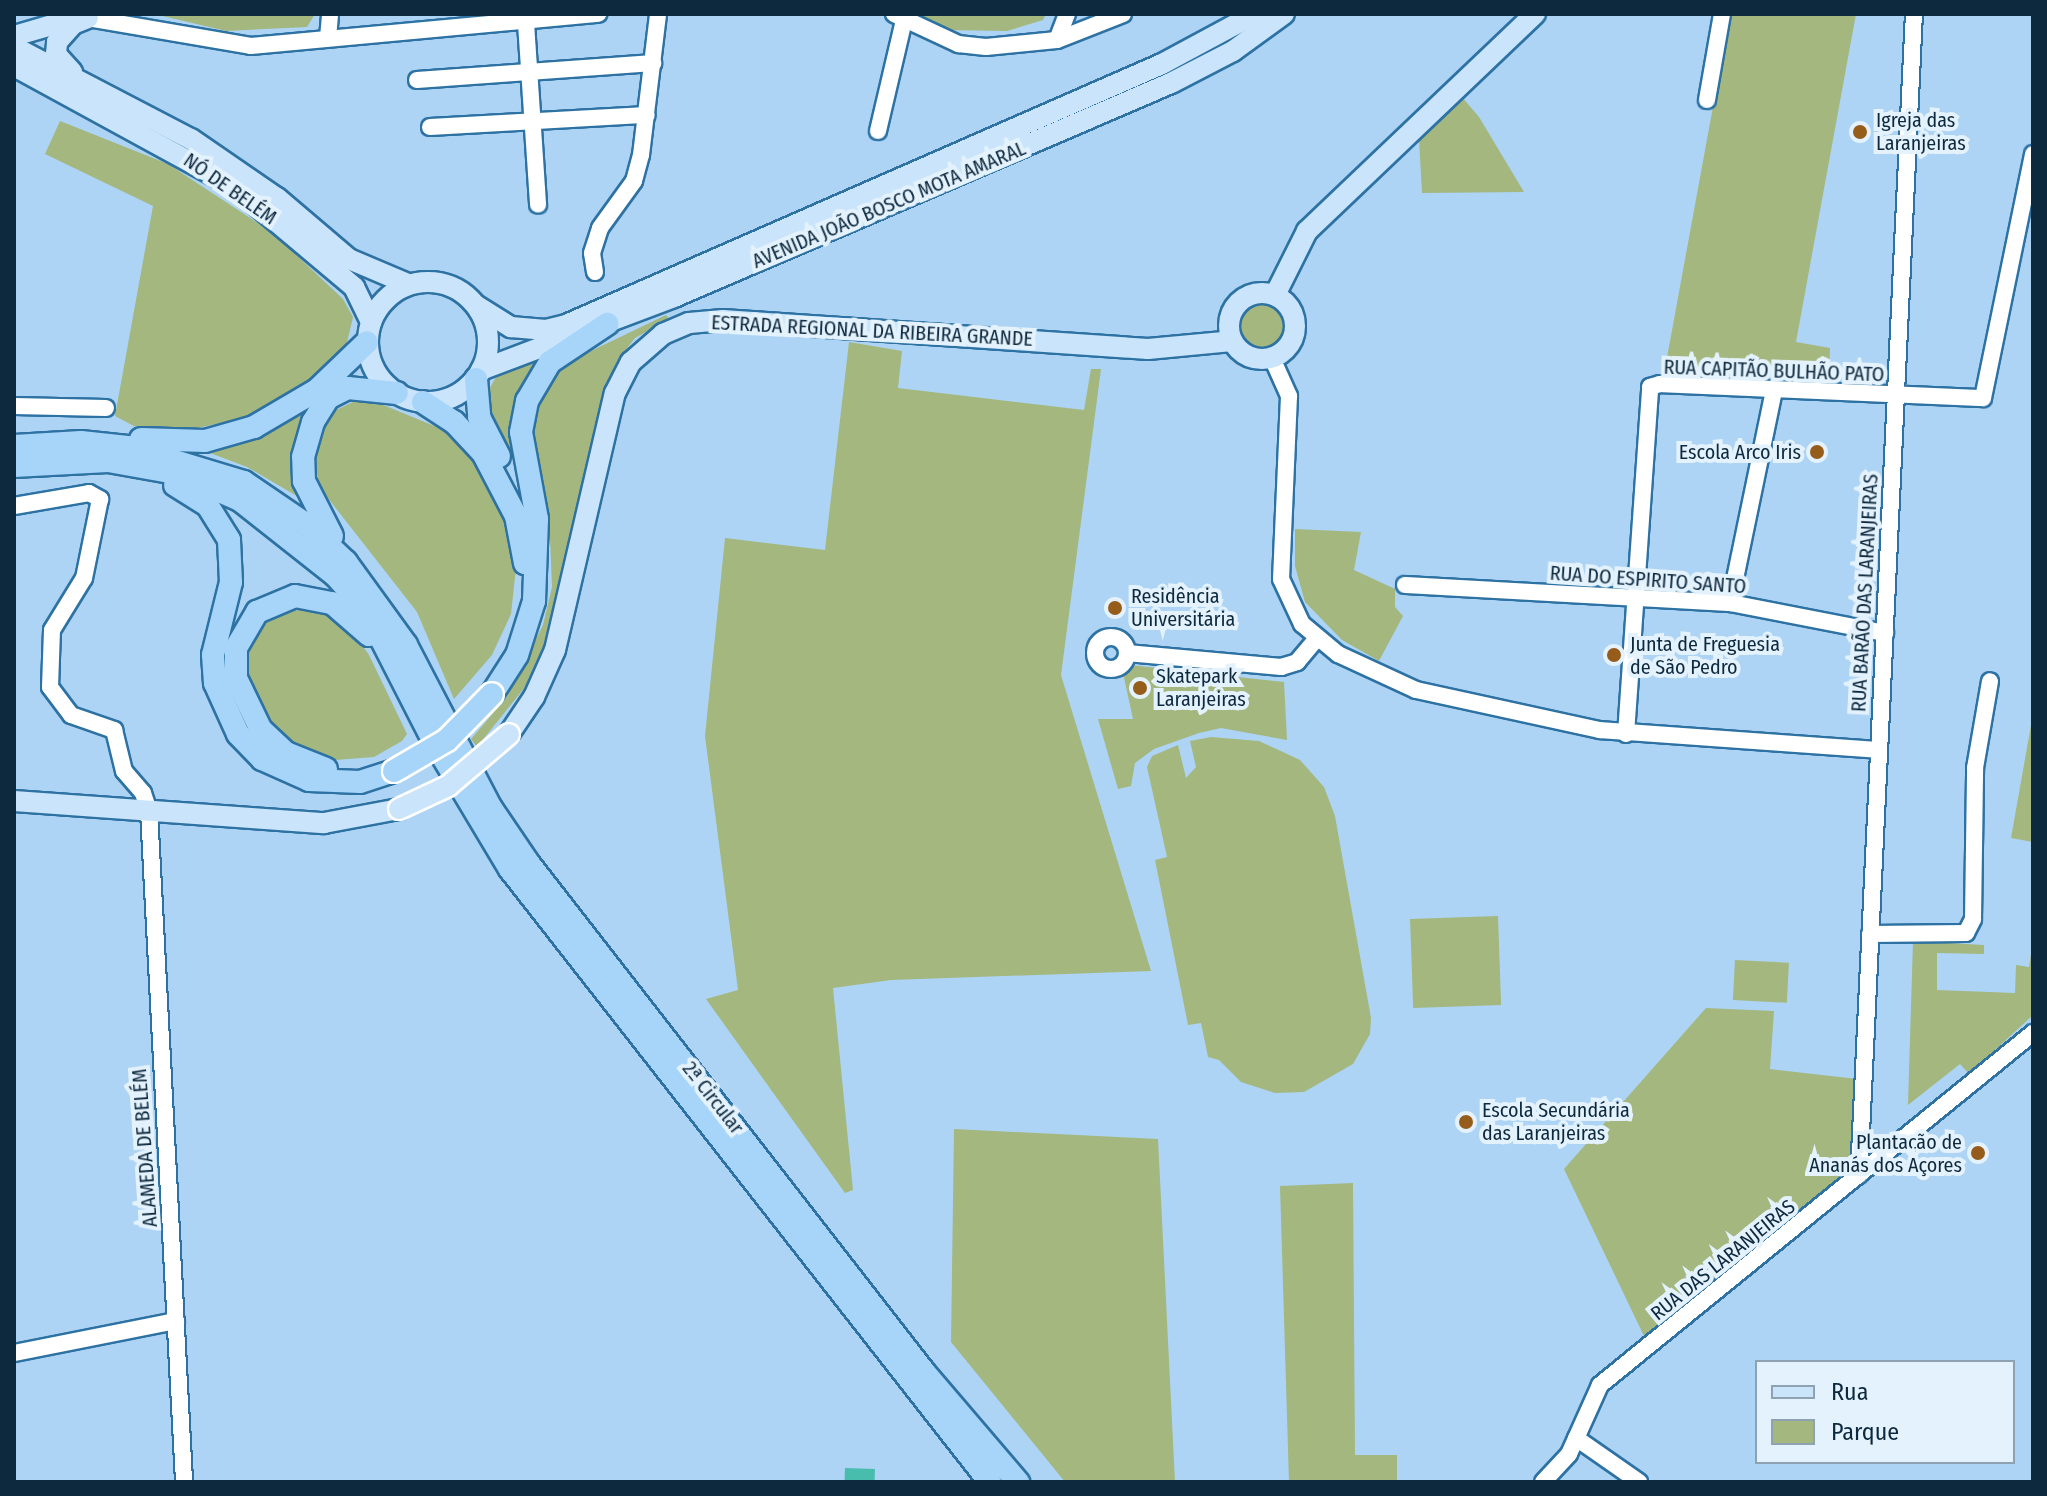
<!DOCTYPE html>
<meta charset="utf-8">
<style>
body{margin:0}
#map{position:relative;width:2047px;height:1496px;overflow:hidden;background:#add4f5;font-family:"Fira Sans Condensed",sans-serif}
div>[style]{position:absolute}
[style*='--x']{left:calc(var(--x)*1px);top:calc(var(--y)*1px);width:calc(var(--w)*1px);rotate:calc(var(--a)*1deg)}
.green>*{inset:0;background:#a4b77e;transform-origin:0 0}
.round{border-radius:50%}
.water>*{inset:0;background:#48bcad;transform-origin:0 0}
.roads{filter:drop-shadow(2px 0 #2d72a3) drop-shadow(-2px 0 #2d72a3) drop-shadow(0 2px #2d72a3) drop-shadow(0 -2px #2d72a3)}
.minor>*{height:16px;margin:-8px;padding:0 8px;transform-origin:8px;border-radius:8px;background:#fff}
.minor>.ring{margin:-8px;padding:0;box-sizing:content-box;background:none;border:16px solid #fff;border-radius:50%}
.major>*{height:20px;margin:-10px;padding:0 10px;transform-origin:10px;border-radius:10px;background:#cae5fb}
.major>.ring{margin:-10px;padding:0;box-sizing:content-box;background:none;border:20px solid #cae5fb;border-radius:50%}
.highway>*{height:22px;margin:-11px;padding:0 11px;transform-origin:11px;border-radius:11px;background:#a7d4f9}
.bridges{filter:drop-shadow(2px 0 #fff) drop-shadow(-2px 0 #fff) drop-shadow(0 2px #fff) drop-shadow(0 -2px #fff)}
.major-bridge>*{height:20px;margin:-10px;padding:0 10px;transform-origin:10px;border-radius:10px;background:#cae5fb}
.highway-bridge>*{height:22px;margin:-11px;padding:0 11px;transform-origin:11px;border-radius:11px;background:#a7d4f9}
.dots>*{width:22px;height:22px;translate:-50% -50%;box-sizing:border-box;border:4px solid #e4f2fd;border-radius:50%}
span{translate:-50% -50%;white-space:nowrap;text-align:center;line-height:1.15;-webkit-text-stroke:8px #e4f2fd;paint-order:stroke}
.poi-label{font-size:20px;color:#0d293e}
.left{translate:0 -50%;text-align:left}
.right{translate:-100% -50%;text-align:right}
.street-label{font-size:20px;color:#0d293e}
.frame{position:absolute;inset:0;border:16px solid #0d293e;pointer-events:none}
.legend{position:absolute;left:1755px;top:1360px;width:260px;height:104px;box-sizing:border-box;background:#e4f2fd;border:2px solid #8ea2b1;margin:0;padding:10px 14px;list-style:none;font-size:24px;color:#0d293e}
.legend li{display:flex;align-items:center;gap:16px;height:40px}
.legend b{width:40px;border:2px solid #8ea2b1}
</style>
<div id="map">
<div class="green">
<i style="clip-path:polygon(154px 14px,315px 14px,307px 27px,226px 31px)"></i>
<i style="clip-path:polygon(910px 14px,1046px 14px,1043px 20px,1007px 31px,944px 30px)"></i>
<i style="clip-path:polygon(1730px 14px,1856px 14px,1796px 342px,1830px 348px,1829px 379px,1666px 363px)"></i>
<i style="clip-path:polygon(1461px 96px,1479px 117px,1524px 192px,1422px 193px,1419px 139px)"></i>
<i style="clip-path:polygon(60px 121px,168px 164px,273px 233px,343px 299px,353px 317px,346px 347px,291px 395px,257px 415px,193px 429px,134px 426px,115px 416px,153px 206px,45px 154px)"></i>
<i class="round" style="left:1239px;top:303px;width:48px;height:48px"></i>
<i style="clip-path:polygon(666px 315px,669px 319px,635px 338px,617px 361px,554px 621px,525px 687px,477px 747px,471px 739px,507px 697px,543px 625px,552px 587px,550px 538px,532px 437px,535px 406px,566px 363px)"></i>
<i style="clip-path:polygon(849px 342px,902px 351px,898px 388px,1084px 410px,1091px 369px,1101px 369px,1061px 675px,1151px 971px,891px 980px,833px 988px,853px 1190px,845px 1193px,706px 999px,738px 990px,705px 736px,725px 538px,825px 550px)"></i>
<i style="clip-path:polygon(544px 358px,517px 467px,491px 422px,487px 393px,496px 377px)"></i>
<i style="clip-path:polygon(353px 402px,376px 402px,449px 432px,483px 472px,507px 524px,516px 568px,511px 614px,492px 655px,454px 699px,417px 612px,320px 488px,314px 460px,320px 430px,334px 411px)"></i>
<i style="clip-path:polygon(304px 408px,308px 411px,307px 502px,247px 467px,197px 448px)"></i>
<i style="clip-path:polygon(1295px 529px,1361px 532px,1354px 570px,1395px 589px,1395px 607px,1403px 616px,1379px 661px,1342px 640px,1305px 602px,1295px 566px)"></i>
<i style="clip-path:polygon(307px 609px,330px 614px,349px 627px,369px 655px,407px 734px,402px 741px,374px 757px,335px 760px,302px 748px,279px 733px,256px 703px,247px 675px,247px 647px,257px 629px,282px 612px)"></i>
<i style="clip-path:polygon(1130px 665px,1284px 682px,1287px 740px,1221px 728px,1199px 733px,1154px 749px,1135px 763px,1131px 786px,1118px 789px,1098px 719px,1133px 719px,1123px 673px)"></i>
<i style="clip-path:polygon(2033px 714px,2033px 842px,2011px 838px)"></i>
<i style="clip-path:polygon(1211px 737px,1259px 741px,1300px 760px,1324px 787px,1335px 816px,1371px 1018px,1370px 1034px,1353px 1064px,1304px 1092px,1275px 1093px,1241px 1082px,1219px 1060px,1208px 1057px,1201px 1023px,1188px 1025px,1155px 860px,1167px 857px,1147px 767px,1152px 756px,1178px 745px,1186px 778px,1196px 767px,1190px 741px)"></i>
<i style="left:1498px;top:916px;width:89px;height:88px;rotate:88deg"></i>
<i style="clip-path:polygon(1913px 941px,1984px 945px,1984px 954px,1937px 953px,1937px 990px,2015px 993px,2016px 965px,2029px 967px,2033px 941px,2033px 1015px,1969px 1074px,1960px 1064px,1908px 1105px)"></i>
<i style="left:1735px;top:960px;width:54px;height:40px;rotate:3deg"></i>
<i style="clip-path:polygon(1706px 1008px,1774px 1011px,1770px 1069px,1857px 1079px,1855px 1166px,1644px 1336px,1564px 1169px)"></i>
<i style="clip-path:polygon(954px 1129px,1158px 1139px,1175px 1482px,1065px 1482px,951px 1342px)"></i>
<i style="clip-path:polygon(1353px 1183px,1355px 1455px,1397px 1455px,1397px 1482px,1289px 1482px,1280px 1186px)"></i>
</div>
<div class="water">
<i style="left:845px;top:1468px;width:30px;height:14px;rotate:2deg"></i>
</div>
<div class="roads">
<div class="minor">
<i style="--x:894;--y:14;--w:71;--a:25.1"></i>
<i style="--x:958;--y:44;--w:28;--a:6"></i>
<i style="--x:986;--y:47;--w:71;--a:-5.6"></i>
<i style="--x:1057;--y:40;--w:71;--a:-21.5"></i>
<i style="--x:88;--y:18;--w:165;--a:9.7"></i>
<i style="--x:251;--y:46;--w:349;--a:-5.3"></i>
<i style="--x:526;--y:23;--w:182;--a:86.2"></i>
<i style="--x:328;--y:38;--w:24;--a:-85"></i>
<i style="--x:1057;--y:40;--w:28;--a:-69"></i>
<i style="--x:417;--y:80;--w:237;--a:-4.1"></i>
<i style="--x:1707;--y:100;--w:87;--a:-80.1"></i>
<i style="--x:430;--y:127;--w:217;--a:-3.2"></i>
<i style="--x:878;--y:131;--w:114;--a:-76.8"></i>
<i style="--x:595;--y:272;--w:19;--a:-99"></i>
<i style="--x:592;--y:253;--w:26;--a:-72"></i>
<i style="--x:600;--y:228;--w:58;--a:-54.1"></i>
<i style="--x:634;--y:181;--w:27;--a:-75"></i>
<i style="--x:641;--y:155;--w:142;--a:-83.1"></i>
<i style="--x:1272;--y:358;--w:42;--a:65.9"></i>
<i style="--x:1289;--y:396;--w:183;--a:92.5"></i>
<i style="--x:1281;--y:579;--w:50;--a:65"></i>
<i style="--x:1302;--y:624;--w:47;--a:39.8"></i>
<i style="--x:1338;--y:654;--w:86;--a:24.8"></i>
<i style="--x:1416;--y:690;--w:188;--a:12.3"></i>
<i style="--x:1600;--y:730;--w:277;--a:4.1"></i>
<i style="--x:14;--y:406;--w:92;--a:1.2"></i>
<i style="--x:14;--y:506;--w:76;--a:-9.8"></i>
<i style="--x:89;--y:493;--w:13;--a:29"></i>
<i style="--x:100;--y:499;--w:81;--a:101.4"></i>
<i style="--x:84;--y:578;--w:61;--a:121.6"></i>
<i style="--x:52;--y:630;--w:57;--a:92"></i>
<i style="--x:50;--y:687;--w:35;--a:53"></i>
<i style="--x:71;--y:715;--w:46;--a:19.2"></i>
<i style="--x:114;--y:730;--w:42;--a:76.3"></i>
<i style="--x:124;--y:771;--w:29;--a:49"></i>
<i style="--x:143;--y:793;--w:19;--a:72"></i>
<i style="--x:149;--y:811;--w:672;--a:87.01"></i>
<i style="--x:1405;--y:585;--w:325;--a:3.2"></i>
<i style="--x:1730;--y:603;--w:158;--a:11"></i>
<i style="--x:1730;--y:603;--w:217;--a:-78.3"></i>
<i class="ring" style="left:1095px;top:637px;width:16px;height:16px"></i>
<i style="--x:1127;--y:653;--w:155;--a:5.2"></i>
<i style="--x:1281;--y:667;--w:17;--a:-17"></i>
<i style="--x:1297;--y:662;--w:30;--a:-50"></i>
<i style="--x:1626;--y:734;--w:348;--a:-86"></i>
<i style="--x:1650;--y:387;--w:10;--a:-17"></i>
<i style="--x:1660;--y:384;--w:323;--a:2.5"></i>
<i style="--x:1983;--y:398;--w:249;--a:-78.4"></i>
<i style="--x:1870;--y:934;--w:96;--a:-0.6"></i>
<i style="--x:1966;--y:933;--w:16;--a:-63"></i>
<i style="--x:1973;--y:919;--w:151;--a:-89.2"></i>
<i style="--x:1975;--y:768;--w:88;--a:-80.2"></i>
<i style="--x:1859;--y:1175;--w:1162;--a:-87.29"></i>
<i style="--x:14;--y:1353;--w:165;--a:-11.2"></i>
<i style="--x:1576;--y:1438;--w:77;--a:34.9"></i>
<i style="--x:1543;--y:1482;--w:38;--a:-47"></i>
<i style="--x:1569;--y:1454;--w:76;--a:-65.8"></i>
<i style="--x:1600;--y:1385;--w:558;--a:-39.11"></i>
</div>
<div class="major">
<i style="--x:14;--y:36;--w:65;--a:-16.2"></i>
<i style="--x:14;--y:47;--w:199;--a:27.5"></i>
<i style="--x:191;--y:139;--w:104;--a:34.5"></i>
<i style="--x:277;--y:198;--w:94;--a:40.3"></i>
<i style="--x:349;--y:259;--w:64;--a:23"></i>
<i style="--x:14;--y:66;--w:251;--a:28.6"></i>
<i style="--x:234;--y:186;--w:157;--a:40.1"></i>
<i style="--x:354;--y:287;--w:39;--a:64"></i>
<i style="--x:72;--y:72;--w:24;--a:-132"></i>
<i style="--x:56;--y:54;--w:12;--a:-85"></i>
<i style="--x:57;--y:42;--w:24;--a:-48"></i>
<i style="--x:73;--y:24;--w:16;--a:-22"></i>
<i class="ring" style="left:368px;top:282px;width:100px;height:100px"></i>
<i class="ring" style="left:1229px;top:293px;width:46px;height:46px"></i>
<i style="--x:1275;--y:295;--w:72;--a:-63.4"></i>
<i style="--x:1307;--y:231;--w:315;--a:-43.6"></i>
<i style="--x:477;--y:306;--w:40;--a:32"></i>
<i style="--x:511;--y:327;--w:35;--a:5"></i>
<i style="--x:546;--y:330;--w:21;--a:-14"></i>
<i style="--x:566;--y:325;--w:651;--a:-23.65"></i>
<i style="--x:1162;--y:64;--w:106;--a:-28.3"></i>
<i style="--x:481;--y:370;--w:206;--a:-20.7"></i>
<i style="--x:674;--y:297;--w:541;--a:-23.3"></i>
<i style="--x:1171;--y:83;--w:70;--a:-27.3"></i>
<i style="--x:1233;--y:51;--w:63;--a:-36"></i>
<i style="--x:509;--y:734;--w:45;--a:-56"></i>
<i style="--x:534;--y:697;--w:51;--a:-65.9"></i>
<i style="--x:555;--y:650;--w:264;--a:-76.9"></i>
<i style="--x:615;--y:393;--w:35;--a:-63"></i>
<i style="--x:631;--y:362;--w:43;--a:-41.2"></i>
<i style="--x:663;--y:334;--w:28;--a:-23"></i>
<i style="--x:689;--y:323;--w:34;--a:-5"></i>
<i style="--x:723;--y:320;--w:426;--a:3.9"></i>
<i style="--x:1148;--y:349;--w:84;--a:-5.4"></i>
<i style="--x:14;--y:801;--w:311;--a:4.1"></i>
<i style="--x:324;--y:823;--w:76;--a:-10.6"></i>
</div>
<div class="highway">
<i style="--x:476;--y:379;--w:38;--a:85"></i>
<i style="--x:479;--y:417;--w:44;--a:62.9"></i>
<i style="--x:423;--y:402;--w:37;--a:33"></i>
<i style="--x:454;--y:422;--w:42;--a:46.9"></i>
<i style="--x:483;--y:453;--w:71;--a:62.4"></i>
<i style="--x:516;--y:516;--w:48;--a:79.2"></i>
<i style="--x:141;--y:439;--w:64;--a:1.8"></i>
<i style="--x:205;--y:441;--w:51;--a:-15.9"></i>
<i style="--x:254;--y:427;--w:73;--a:-30.4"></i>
<i style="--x:317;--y:390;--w:69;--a:-43.8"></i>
<i style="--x:14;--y:446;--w:67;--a:-3.4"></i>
<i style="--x:81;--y:442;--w:47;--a:6.1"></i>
<i style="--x:128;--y:447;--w:121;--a:16.8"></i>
<i style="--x:244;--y:482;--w:76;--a:34.3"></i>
<i style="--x:307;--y:525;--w:54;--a:43.5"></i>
<i style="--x:346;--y:562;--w:102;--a:54.1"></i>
<i style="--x:406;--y:645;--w:184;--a:62.5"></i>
<i style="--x:491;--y:808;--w:68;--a:55.8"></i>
<i style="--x:529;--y:864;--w:643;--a:52.13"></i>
<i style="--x:924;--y:1372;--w:145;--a:49.5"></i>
<i style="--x:14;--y:466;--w:94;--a:-3"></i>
<i style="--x:108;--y:461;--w:74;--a:10.1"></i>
<i style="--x:181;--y:474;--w:64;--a:23.8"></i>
<i style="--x:240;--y:500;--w:121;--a:38.3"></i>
<i style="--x:335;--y:575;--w:46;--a:47.6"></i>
<i style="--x:366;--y:609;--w:149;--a:62.9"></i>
<i style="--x:434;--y:742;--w:148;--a:59.1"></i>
<i style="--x:510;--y:869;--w:779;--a:51.94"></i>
<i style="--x:175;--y:485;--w:39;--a:32"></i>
<i style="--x:208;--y:506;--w:40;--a:58"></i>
<i style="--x:229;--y:540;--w:42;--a:87.3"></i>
<i style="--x:231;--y:582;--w:75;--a:103.9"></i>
<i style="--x:213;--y:655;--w:28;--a:86"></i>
<i style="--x:215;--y:683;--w:56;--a:65.7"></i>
<i style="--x:238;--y:734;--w:35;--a:46"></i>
<i style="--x:262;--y:759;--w:51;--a:24.1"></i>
<i style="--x:309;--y:780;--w:51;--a:2.2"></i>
<i style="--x:360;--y:782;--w:36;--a:-18"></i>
<i style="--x:332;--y:536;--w:62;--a:-117"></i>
<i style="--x:304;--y:481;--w:24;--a:-92"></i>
<i style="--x:303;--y:457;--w:36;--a:-74"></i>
<i style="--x:313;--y:422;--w:28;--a:-58"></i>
<i style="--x:328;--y:398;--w:22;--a:-27"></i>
<i style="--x:348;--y:388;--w:49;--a:5.8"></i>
<i style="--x:492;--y:694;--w:46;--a:-57.3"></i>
<i style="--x:517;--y:655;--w:57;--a:-72.5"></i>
<i style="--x:534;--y:601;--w:82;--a:-87.9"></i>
<i style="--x:537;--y:519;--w:88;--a:-100.4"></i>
<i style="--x:521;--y:432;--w:32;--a:-79"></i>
<i style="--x:527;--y:401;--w:45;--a:-59.5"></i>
<i style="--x:550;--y:362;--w:69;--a:-33.7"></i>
<i style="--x:326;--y:769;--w:43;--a:-158.2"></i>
<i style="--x:286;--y:753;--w:34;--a:-137"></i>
<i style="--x:261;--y:730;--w:58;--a:-115.7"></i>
<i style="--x:236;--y:678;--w:30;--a:-90"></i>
<i style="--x:236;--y:648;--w:42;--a:-59.7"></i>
<i style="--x:257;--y:612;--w:41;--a:-22.8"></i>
<i style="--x:295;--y:596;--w:38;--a:11"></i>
<i style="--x:332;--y:603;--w:49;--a:40.9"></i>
</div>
</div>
<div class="bridges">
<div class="major-bridge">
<i style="--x:399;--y:809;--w:54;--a:-25.1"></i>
<i style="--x:448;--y:786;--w:80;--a:-40.4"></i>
</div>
<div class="highway-bridge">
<i style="--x:394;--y:771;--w:61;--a:-30.3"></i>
<i style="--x:447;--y:740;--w:64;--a:-45.6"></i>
</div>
</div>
<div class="dots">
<i style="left:1860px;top:132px;background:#965c1a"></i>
<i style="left:1817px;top:452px;background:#965c1a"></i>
<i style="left:1115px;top:608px;background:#965c1a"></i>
<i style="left:1614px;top:655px;background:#965c1a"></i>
<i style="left:1140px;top:688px;background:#965c1a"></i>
<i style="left:1466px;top:1122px;background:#965c1a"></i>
<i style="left:1978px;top:1153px;background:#965c1a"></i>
</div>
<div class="poi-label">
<span class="left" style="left:1876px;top:132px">Igreja das<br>Laranjeiras</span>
<span class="right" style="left:1801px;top:452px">Escola Arco Iris</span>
<span class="left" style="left:1131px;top:608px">Residência<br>Universitária</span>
<span class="left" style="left:1630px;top:656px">Junta de Freguesia<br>de São Pedro</span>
<span class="left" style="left:1156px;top:688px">Skatepark<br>Laranjeiras</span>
<span class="left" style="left:1482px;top:1122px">Escola Secundária<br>das Laranjeiras</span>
<span class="right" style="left:1962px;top:1154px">Plantação de<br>Ananás dos Açores</span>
</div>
<div class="street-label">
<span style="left:230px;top:189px;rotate:35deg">NÓ DE BELÉM</span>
<span style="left:889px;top:205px;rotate:-23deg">AVENIDA JOÃO BOSCO MOTA AMARAL</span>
<span style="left:872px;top:331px;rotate:3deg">ESTRADA REGIONAL DA RIBEIRA GRANDE</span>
<span style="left:1774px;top:371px;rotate:2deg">RUA CAPITÃO BULHÃO PATO</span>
<span style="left:1648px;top:580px;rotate:4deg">RUA DO ESPIRITO SANTO</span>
<span style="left:1865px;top:593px;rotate:-87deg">RUA BARÃO DAS LARANJEIRAS</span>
<span style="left:713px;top:1098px;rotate:52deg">2ª Circular</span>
<span style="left:145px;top:1148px;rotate:-94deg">ALAMEDA DE BELÉM</span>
<span style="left:1723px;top:1260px;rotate:-39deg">RUA DAS LARANJEIRAS</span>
</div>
<div class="frame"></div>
<ul class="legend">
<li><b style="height:10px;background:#cae5fb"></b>Rua</li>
<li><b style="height:22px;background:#a4b77e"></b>Parque</li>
</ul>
</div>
